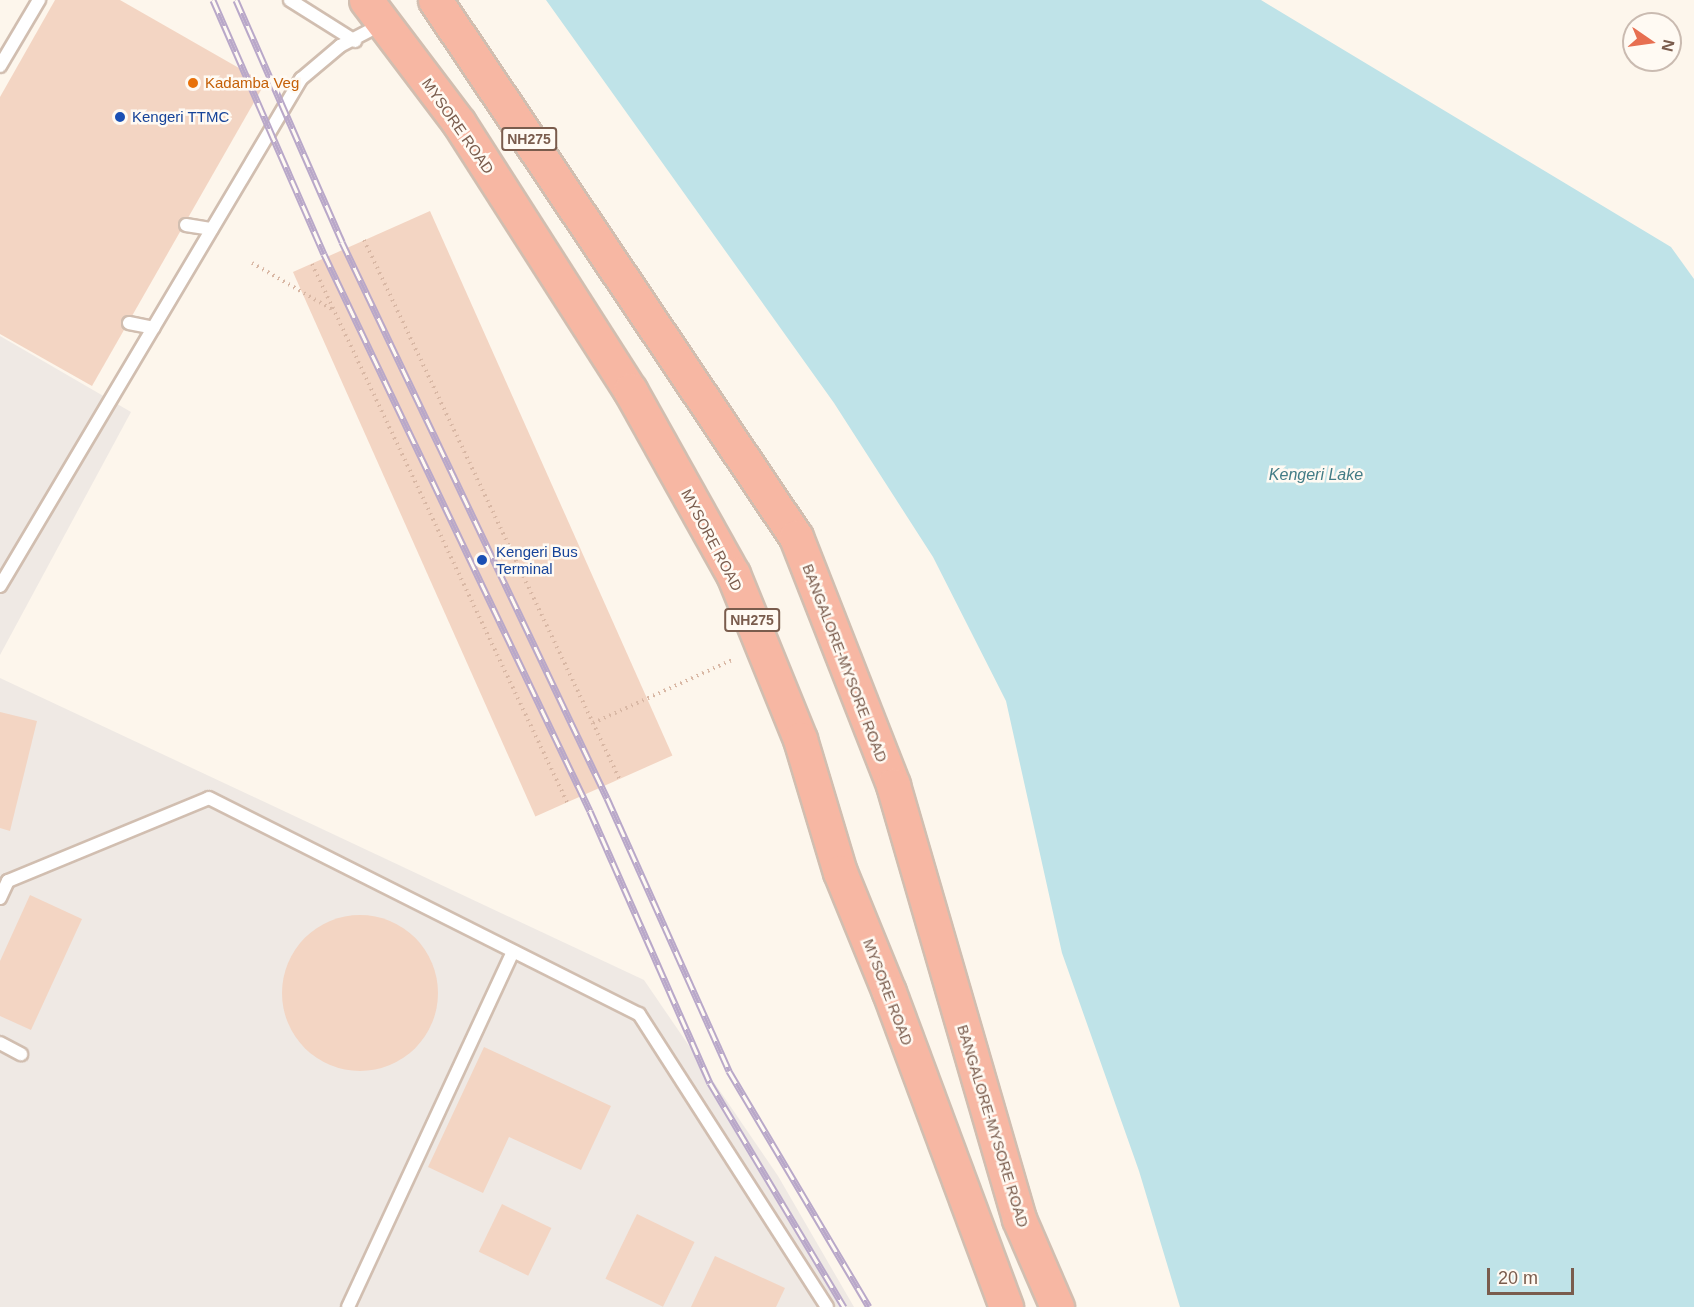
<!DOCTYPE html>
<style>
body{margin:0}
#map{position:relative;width:1694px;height:1307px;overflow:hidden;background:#fdf6ec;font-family:Helvetica,sans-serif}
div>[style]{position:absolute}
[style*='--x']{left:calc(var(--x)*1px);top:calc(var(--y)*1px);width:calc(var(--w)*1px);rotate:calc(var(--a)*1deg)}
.industrial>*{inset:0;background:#efe9e4}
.water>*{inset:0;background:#bfe3e8}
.building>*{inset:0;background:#f3d5c3;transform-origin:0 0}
.round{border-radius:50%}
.path>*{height:4px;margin-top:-2px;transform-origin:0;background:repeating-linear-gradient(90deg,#d9b8a5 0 1.5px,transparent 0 6px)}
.roads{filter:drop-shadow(2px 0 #d1beb0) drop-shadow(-2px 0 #d1beb0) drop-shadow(0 2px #d1beb0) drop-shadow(0 -2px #d1beb0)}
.lane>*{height:12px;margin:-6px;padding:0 6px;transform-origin:6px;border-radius:6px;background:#fff}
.highway>*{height:33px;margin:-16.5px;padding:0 16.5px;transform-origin:16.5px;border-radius:16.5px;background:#f7b7a3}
.rail>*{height:7px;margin-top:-3.5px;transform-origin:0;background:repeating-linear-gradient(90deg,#fffaf3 0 14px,#b9a8c9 0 28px);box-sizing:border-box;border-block:2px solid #b9a8c9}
.dots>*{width:16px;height:16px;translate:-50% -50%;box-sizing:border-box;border:3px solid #fffaf3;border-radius:50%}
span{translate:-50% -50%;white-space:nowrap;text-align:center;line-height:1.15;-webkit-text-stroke:5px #fffaf3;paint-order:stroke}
.shield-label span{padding:2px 4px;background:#fffaf3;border:2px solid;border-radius:4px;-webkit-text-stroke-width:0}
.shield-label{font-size:14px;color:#7a5c4d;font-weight:700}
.food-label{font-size:15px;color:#c56008}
.left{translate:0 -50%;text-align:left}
.transit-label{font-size:15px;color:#164399}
.street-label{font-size:15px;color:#7a5c4d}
.water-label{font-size:16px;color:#437c86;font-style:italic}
.north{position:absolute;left:1622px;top:12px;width:60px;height:60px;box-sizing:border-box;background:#fffaf3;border:2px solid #cabbb1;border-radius:50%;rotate:103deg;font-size:16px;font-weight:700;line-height:24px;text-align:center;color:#7a5c4d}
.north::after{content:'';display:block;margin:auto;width:21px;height:27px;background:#e76f51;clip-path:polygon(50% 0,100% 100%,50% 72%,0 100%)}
.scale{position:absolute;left:1487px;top:1268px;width:87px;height:27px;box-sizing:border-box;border:3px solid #7a5c4d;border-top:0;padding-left:8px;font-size:18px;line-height:21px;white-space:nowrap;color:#7a5c4d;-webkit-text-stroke:4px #fffaf3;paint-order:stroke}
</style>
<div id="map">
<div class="industrial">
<i style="clip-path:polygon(0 336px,131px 412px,0 655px)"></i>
<i style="clip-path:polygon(0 678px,644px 980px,778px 1176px,854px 1307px,0 1307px)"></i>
</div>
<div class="water">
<i style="clip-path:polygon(546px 0,1261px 0,1671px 247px,1694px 279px,1694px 1307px,1180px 1307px,1139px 1171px,1062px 953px,1006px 701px,933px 557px,834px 403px)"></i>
</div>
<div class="building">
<i style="clip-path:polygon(55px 0,120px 0,265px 83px,92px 386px,0 334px,0 97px)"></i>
<i style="left:430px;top:211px;width:596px;height:150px;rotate:66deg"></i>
<i style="clip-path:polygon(0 712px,37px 721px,10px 831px,0 828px)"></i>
<i style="clip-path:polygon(30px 895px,82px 919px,31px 1030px,0 1016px,0 961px)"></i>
<i class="round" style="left:282px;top:915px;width:156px;height:156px"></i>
<i style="clip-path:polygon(484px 1047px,611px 1106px,581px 1170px,509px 1137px,483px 1193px,428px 1167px)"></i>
<i style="left:502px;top:1204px;width:55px;height:53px;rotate:26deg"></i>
<i style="left:637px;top:1214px;width:64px;height:72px;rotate:26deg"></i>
<i style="clip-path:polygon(715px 1256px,785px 1288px,776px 1307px,691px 1307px)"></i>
</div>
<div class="path">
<i style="--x:364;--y:240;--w:598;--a:64.64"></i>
<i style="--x:252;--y:263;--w:94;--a:30.1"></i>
<i style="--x:312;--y:264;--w:598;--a:64.64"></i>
<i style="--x:593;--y:723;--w:155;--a:-24.4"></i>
</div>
<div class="roads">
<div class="lane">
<i style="--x:290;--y:0;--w:77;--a:32.2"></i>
<i style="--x:0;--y:66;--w:77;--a:-59.4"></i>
<i style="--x:186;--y:225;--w:26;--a:9"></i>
<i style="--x:129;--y:323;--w:25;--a:11"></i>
<i style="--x:0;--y:586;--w:590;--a:-59.3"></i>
<i style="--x:301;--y:79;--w:51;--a:-40.2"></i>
<i style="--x:340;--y:46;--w:47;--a:-27.6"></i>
<i style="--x:0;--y:898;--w:19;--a:-65"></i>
<i style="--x:8;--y:881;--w:217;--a:-22.4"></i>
<i style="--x:209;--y:798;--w:481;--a:26.7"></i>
<i style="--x:639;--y:1014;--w:348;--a:57.3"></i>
<i style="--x:0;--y:1043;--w:24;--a:28"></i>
<i style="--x:348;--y:1307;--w:392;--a:-65.1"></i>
</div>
<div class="highway">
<i style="--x:366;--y:0;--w:154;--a:52.9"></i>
<i style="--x:459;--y:123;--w:317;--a:57.4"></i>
<i style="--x:630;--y:390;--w:211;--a:60.8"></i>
<i style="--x:733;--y:574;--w:178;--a:67.9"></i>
<i style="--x:800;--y:739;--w:139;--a:73.3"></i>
<i style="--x:840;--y:872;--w:130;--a:67.8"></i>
<i style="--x:889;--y:992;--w:336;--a:69.6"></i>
<i style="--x:435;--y:0;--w:647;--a:56.09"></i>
<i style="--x:796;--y:537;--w:266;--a:68.6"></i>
<i style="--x:893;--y:785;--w:452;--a:73.8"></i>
<i style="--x:1019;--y:1219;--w:96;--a:66.6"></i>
</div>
</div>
<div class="rail">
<i style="--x:213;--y:0;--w:277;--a:66.4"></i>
<i style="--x:324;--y:254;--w:617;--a:64.47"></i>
<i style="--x:590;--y:811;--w:297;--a:66.2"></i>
<i style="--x:710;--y:1083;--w:261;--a:59.1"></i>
<i style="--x:236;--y:0;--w:264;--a:66.3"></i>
<i style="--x:342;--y:242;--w:616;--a:64.52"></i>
<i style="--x:607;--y:798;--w:299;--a:65.9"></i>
<i style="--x:729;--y:1071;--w:274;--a:59.3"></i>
</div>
<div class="dots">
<i style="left:193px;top:83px;background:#e8710a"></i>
<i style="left:120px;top:117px;background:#1a4fb4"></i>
<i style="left:482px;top:560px;background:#1a4fb4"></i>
</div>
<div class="shield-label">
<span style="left:529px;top:139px">NH275</span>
<span style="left:752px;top:620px">NH275</span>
</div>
<div class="food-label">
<span class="left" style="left:205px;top:83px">Kadamba Veg</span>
</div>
<div class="transit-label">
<span class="left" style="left:132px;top:117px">Kengeri TTMC</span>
<span class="left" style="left:496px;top:560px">Kengeri Bus<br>Terminal</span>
</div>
<div class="street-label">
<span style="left:458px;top:126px;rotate:55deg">MYSORE ROAD</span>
<span style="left:712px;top:540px;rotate:62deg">MYSORE ROAD</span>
<span style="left:845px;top:663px;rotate:69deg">BANGALORE-MYSORE ROAD</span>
<span style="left:888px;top:992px;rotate:69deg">MYSORE ROAD</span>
<span style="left:993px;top:1126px;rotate:73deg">BANGALORE-MYSORE ROAD</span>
</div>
<div class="water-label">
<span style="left:1316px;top:475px">Kengeri Lake</span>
</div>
<div class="north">N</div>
<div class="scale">20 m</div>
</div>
